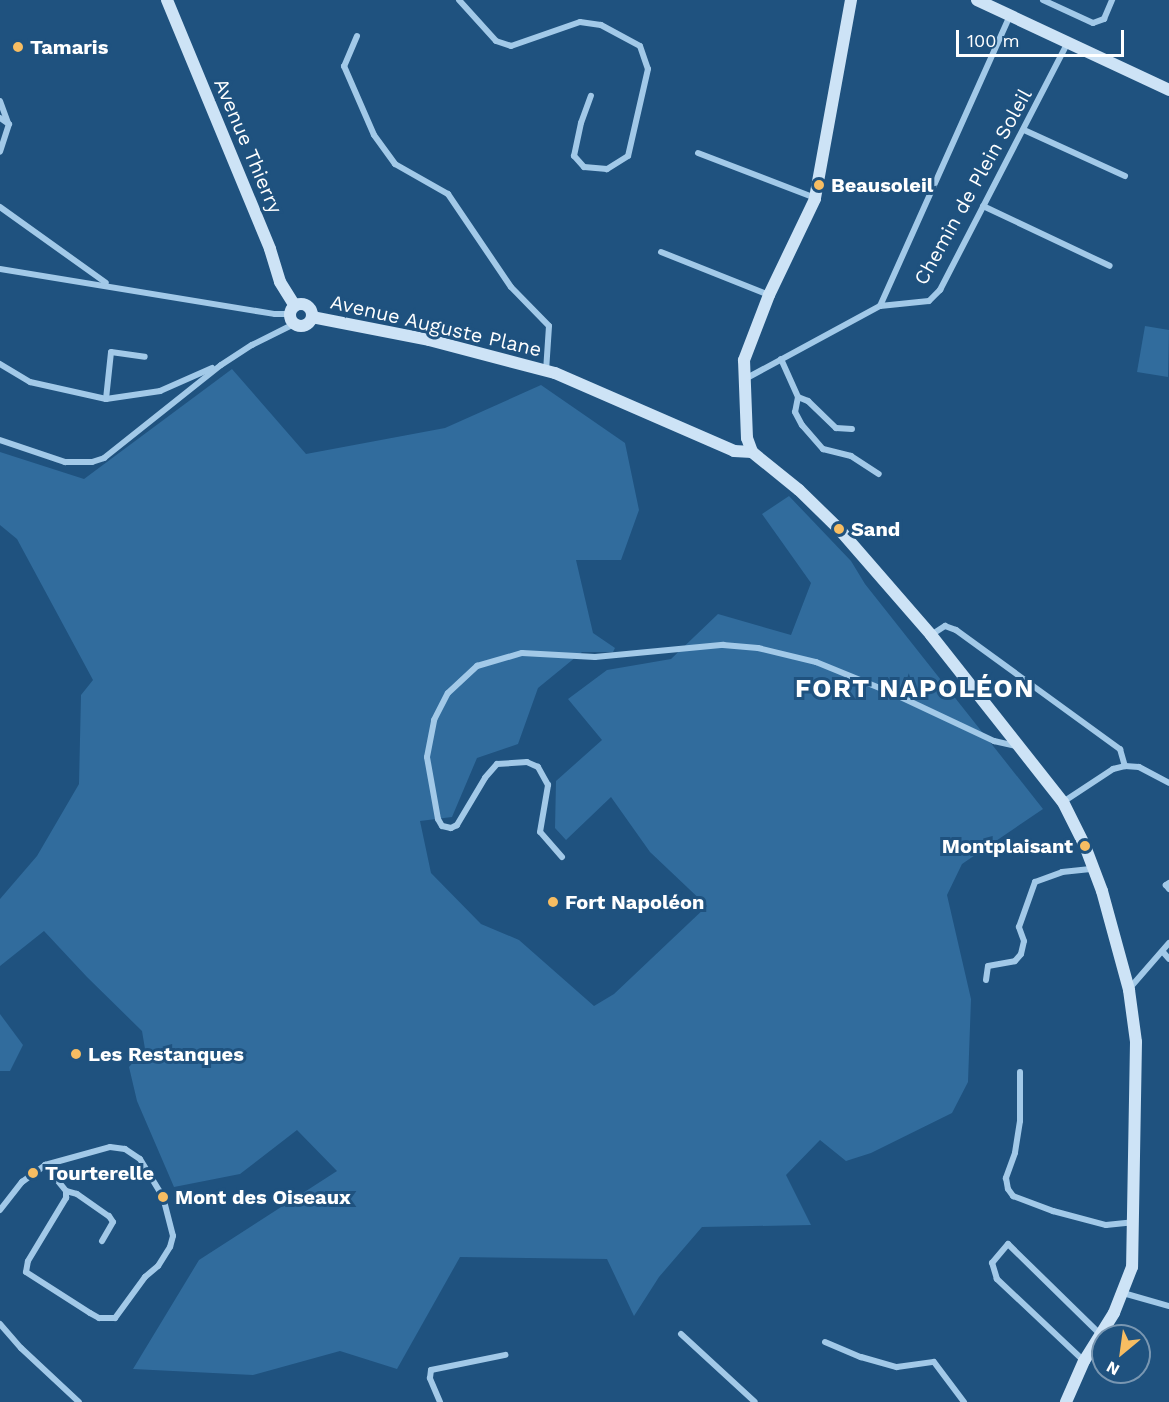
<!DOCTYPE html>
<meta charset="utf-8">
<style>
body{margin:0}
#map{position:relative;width:1169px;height:1402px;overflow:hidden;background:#1f527f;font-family:"Work Sans",sans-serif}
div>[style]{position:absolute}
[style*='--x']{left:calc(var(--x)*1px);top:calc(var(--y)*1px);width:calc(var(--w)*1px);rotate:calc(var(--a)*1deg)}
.green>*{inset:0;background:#316c9d}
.street>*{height:6px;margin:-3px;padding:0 3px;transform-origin:3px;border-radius:3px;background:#a2c9e8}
.secondary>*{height:12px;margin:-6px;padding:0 6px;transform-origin:6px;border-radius:6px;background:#cde3f6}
.secondary>.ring{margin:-6px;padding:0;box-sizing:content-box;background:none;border:12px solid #cde3f6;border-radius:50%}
.dots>*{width:16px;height:16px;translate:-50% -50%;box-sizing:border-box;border:3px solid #1f527f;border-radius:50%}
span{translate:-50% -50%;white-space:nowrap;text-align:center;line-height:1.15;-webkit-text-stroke:6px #1f527f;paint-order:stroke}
.poi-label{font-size:20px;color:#fff;font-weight:700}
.left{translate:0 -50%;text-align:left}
.right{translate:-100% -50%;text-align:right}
.street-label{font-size:20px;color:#fff}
.district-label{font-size:26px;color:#fff;font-weight:700;letter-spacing:1.5px}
.north{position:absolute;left:1091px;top:1324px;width:60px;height:60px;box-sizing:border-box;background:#1f527f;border:2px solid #7997b2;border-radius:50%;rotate:209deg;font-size:16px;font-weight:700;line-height:24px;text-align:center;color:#fff}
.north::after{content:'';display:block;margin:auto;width:21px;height:27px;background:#f7bd62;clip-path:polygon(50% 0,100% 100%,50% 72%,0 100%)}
.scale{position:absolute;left:956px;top:30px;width:168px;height:27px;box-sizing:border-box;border:3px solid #fff;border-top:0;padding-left:8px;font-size:18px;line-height:21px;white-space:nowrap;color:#fff;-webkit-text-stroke:4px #1f527f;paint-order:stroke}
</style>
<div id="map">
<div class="green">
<i style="clip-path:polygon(1145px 326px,1169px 330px,1168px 377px,1137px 372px)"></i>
<i style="clip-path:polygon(232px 369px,306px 454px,445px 428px,541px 385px,625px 443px,639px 510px,621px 560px,576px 560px,593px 633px,615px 648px,613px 652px,582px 652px,538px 688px,518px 744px,477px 758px,452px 817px,420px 821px,431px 873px,481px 924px,519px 940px,594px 1006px,614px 994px,707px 906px,650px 852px,611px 797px,566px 840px,555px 828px,556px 781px,602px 740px,568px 699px,607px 670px,671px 659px,718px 614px,791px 635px,811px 583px,762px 514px,789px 496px,851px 561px,865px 584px,1043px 809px,962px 864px,947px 895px,971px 999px,968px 1082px,952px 1113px,871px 1153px,846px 1161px,820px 1140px,786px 1175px,811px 1225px,702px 1227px,659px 1277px,634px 1316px,607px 1259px,460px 1257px,397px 1369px,340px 1351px,253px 1375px,133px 1369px,199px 1260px,337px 1171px,297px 1130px,240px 1174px,174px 1187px,137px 1101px,129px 1067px,145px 1049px,142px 1031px,87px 977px,44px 931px,0 966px,0 899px,37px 856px,79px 784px,81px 695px,93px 680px,17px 539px,0 525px,0 452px,84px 479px)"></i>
<i style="clip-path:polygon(0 1014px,23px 1045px,10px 1071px,0 1071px)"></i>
</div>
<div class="street">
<i style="--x:459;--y:0;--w:55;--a:47.9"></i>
<i style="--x:496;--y:41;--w:16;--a:18"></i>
<i style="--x:511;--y:46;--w:73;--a:-19.2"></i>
<i style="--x:580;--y:22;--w:21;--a:8"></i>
<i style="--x:601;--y:25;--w:44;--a:28.3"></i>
<i style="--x:640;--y:46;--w:24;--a:71"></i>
<i style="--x:648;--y:69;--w:89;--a:102.9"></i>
<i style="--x:628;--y:156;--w:25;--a:148"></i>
<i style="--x:607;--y:169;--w:23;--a:-175"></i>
<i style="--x:584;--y:167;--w:15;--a:-132"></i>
<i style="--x:574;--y:156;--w:34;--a:-78"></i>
<i style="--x:581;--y:123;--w:29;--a:-70"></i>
<i style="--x:1043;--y:0;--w:55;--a:24.7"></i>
<i style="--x:1093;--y:23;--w:12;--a:-20"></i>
<i style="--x:1104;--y:19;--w:21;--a:-67"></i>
<i style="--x:357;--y:36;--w:33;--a:113"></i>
<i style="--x:344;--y:66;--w:75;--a:66.5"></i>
<i style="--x:374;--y:135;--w:36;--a:54"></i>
<i style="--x:395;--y:164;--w:61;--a:29.5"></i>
<i style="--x:448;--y:194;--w:112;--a:55.9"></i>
<i style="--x:511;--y:287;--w:54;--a:45.7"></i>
<i style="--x:549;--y:326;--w:45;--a:93.8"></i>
<i style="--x:0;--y:101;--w:23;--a:70"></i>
<i style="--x:0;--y:118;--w:11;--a:34"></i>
<i style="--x:9;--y:124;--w:29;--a:108"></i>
<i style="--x:1024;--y:130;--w:111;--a:24.5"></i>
<i style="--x:698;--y:153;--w:125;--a:21"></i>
<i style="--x:983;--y:206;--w:140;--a:25.3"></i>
<i style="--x:0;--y:207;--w:130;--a:35.6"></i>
<i style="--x:661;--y:252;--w:116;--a:21.7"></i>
<i style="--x:0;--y:269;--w:279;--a:9.3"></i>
<i style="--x:275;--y:314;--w:15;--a:0"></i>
<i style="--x:880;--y:306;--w:49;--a:-5.8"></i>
<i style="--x:929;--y:301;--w:16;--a:-45"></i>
<i style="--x:940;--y:290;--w:277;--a:-62.7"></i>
<i style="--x:781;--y:359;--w:42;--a:65.9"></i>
<i style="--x:798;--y:397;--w:15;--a:101"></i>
<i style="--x:795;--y:412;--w:15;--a:62"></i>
<i style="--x:802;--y:425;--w:32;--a:49"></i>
<i style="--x:823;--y:449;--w:29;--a:14"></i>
<i style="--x:851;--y:456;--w:33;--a:33"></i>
<i style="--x:0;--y:364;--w:35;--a:31"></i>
<i style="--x:30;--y:382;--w:78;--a:12.6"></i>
<i style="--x:106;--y:399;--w:55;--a:-8.4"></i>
<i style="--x:160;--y:391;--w:57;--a:-23.9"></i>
<i style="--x:745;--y:379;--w:153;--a:-28.4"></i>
<i style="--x:880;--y:306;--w:318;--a:-65.9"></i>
<i style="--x:798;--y:397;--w:11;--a:22"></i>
<i style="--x:808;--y:401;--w:39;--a:44"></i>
<i style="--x:836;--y:428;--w:16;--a:4"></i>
<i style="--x:106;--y:399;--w:47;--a:-83.9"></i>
<i style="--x:111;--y:352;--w:34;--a:8"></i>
<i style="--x:0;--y:440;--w:69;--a:18.7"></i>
<i style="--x:65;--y:462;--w:27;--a:0"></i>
<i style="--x:92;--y:462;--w:13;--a:-18"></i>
<i style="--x:104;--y:458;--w:149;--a:-38.5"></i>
<i style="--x:221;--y:365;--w:37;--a:-33"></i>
<i style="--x:252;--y:345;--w:47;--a:-26.6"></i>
<i style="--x:931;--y:635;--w:17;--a:-33"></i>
<i style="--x:945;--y:626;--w:12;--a:20"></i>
<i style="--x:956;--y:630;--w:203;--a:36"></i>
<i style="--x:1120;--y:749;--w:18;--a:74"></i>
<i style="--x:1063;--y:802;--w:60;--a:-33.4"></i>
<i style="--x:1113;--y:769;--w:12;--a:-14"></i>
<i style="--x:1125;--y:766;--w:14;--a:4"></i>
<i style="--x:1139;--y:767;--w:34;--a:28"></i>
<i style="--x:562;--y:857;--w:33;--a:-131"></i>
<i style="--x:540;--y:832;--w:48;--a:-80.3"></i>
<i style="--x:548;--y:785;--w:21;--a:-119"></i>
<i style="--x:538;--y:767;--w:12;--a:-156"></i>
<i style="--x:527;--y:762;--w:30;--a:176"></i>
<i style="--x:497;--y:764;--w:18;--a:131"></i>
<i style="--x:485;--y:778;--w:55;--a:120.8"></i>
<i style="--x:457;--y:825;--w:7;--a:153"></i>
<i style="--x:451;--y:828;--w:9;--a:-167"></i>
<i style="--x:442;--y:826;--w:8;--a:-120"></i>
<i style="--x:438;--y:819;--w:63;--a:-100.1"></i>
<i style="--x:427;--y:757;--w:38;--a:-79"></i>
<i style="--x:434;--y:720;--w:30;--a:-63"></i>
<i style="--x:448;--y:693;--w:40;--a:-43"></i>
<i style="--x:477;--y:666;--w:47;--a:-16.1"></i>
<i style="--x:522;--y:653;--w:73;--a:3.1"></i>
<i style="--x:595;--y:657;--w:129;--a:-5.4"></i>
<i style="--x:723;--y:645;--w:35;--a:5"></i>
<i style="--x:758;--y:648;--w:60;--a:13.6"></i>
<i style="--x:816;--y:662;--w:82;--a:22.2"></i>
<i style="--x:892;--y:693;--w:113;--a:25.2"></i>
<i style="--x:994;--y:741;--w:23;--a:13"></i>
<i style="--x:1169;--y:883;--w:4;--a:146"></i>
<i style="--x:1166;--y:885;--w:5;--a:53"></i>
<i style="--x:1163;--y:952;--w:9;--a:49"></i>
<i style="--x:986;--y:980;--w:14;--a:-82"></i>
<i style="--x:988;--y:966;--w:27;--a:-10"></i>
<i style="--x:1015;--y:961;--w:9;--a:-49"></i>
<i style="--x:1021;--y:954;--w:13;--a:-77"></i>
<i style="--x:1024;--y:941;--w:15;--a:-110"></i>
<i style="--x:1019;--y:927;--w:48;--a:-70.4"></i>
<i style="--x:1035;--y:882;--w:29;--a:-20"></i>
<i style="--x:1062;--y:872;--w:31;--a:-6"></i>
<i style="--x:1129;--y:989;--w:61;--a:-49"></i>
<i style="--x:1020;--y:1072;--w:49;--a:90"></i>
<i style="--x:1020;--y:1121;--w:32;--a:99"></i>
<i style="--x:1015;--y:1153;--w:27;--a:110"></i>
<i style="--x:1006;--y:1178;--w:11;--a:80"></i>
<i style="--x:1008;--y:1189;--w:9;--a:54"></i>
<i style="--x:1013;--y:1196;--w:43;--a:20.6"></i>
<i style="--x:1053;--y:1211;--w:55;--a:14.8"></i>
<i style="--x:1106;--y:1225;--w:27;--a:-6"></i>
<i style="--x:45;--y:1165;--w:33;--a:51"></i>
<i style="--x:66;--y:1191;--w:11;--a:15"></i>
<i style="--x:77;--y:1194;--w:39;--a:35"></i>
<i style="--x:109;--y:1216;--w:7;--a:56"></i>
<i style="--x:113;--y:1222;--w:22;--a:120"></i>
<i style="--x:0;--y:1210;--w:36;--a:-52"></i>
<i style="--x:22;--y:1182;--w:29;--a:-36"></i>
<i style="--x:45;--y:1165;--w:67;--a:-15.5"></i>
<i style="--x:110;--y:1147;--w:15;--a:8"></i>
<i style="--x:125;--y:1149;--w:18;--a:34"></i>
<i style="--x:140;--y:1159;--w:44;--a:58.8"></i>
<i style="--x:163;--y:1197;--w:40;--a:75.6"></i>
<i style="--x:173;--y:1236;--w:11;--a:105"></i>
<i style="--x:170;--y:1247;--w:22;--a:122"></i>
<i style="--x:158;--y:1266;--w:17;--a:140"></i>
<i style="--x:145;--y:1277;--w:51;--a:126.2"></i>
<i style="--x:115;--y:1318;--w:16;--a:180"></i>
<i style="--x:99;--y:1318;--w:10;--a:-151"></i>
<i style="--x:90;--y:1313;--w:76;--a:-147.4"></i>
<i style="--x:26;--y:1272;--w:11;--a:-80"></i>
<i style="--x:28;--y:1261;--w:74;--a:-58.9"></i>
<i style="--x:66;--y:1198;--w:7;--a:-90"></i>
<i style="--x:1123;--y:1293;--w:48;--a:15.8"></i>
<i style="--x:0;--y:1324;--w:32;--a:49"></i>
<i style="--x:21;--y:1348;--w:79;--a:43"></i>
<i style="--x:681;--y:1334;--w:100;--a:42.6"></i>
<i style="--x:825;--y:1342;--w:39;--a:23"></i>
<i style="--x:861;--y:1357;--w:37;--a:16"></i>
<i style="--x:897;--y:1367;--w:37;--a:-8"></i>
<i style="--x:934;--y:1362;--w:50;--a:53.1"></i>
<i style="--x:1084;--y:1361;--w:120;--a:-136.7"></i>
<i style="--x:997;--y:1279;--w:17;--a:-107"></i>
<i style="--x:992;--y:1263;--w:25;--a:-50"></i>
<i style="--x:1008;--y:1244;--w:129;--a:44.4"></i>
<i style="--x:440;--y:1402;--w:26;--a:-113"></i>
<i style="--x:430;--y:1378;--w:8;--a:-83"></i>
<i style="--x:431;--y:1370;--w:76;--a:-11.5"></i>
</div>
<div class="secondary">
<i style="--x:167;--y:0;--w:269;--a:67.5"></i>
<i style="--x:270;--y:249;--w:34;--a:73"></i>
<i style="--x:280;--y:282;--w:28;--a:58"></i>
<i style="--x:851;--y:0;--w:202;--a:100.3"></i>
<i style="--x:815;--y:199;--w:106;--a:115.6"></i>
<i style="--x:769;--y:295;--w:70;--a:111"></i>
<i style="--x:744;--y:360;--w:78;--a:87.8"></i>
<i style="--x:747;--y:438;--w:15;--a:70"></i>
<i style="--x:752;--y:452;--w:60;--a:39"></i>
<i style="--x:799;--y:490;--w:56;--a:44.3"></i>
<i style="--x:839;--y:529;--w:140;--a:49"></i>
<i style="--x:931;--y:635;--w:213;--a:51.7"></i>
<i style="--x:1063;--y:802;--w:49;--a:63.4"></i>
<i style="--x:1085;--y:846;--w:48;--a:69.3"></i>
<i style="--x:1102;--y:891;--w:103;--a:74.7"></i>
<i style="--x:1129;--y:990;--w:52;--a:82.3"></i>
<i style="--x:1136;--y:1042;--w:225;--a:91"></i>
<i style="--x:1132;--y:1267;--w:49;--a:111.4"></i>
<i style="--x:1114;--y:1313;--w:57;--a:122"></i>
<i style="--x:1084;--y:1361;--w:45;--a:113.7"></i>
<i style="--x:977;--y:0;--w:212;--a:25.1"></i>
<i class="ring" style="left:290px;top:304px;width:10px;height:10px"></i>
<i style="--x:312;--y:317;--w:119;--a:11.1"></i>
<i style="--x:429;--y:340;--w:130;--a:14.7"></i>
<i style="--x:555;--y:373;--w:195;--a:23.5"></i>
<i style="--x:734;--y:451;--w:18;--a:3"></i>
</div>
<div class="dots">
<i style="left:18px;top:47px;background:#f7bd62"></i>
<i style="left:819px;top:185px;background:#f7bd62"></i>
<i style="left:839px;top:529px;background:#f7bd62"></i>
<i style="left:1085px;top:846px;background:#f7bd62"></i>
<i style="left:553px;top:902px;background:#f7bd62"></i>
<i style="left:76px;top:1054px;background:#f7bd62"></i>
<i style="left:33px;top:1173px;background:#f7bd62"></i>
<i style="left:163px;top:1197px;background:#f7bd62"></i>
</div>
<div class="poi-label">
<span class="left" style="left:30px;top:47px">Tamaris</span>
<span class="left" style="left:831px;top:185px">Beausoleil</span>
<span class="left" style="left:851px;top:529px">Sand</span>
<span class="right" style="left:1073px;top:846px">Montplaisant</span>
<span class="left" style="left:565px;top:902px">Fort Napoléon</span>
<span class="left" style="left:88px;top:1054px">Les Restanques</span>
<span class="left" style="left:45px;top:1173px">Tourterelle</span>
<span class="left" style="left:175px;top:1197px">Mont des Oiseaux</span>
</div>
<div class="street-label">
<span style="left:248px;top:146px;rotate:67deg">Avenue Thierry</span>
<span style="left:973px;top:187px;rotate:-61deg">Chemin de Plein Soleil</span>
<span style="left:436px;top:326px;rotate:13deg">Avenue Auguste Plane</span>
</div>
<div class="district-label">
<span style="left:915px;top:689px">FORT NAPOLÉON</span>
</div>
<div class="north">N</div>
<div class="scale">100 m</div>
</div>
